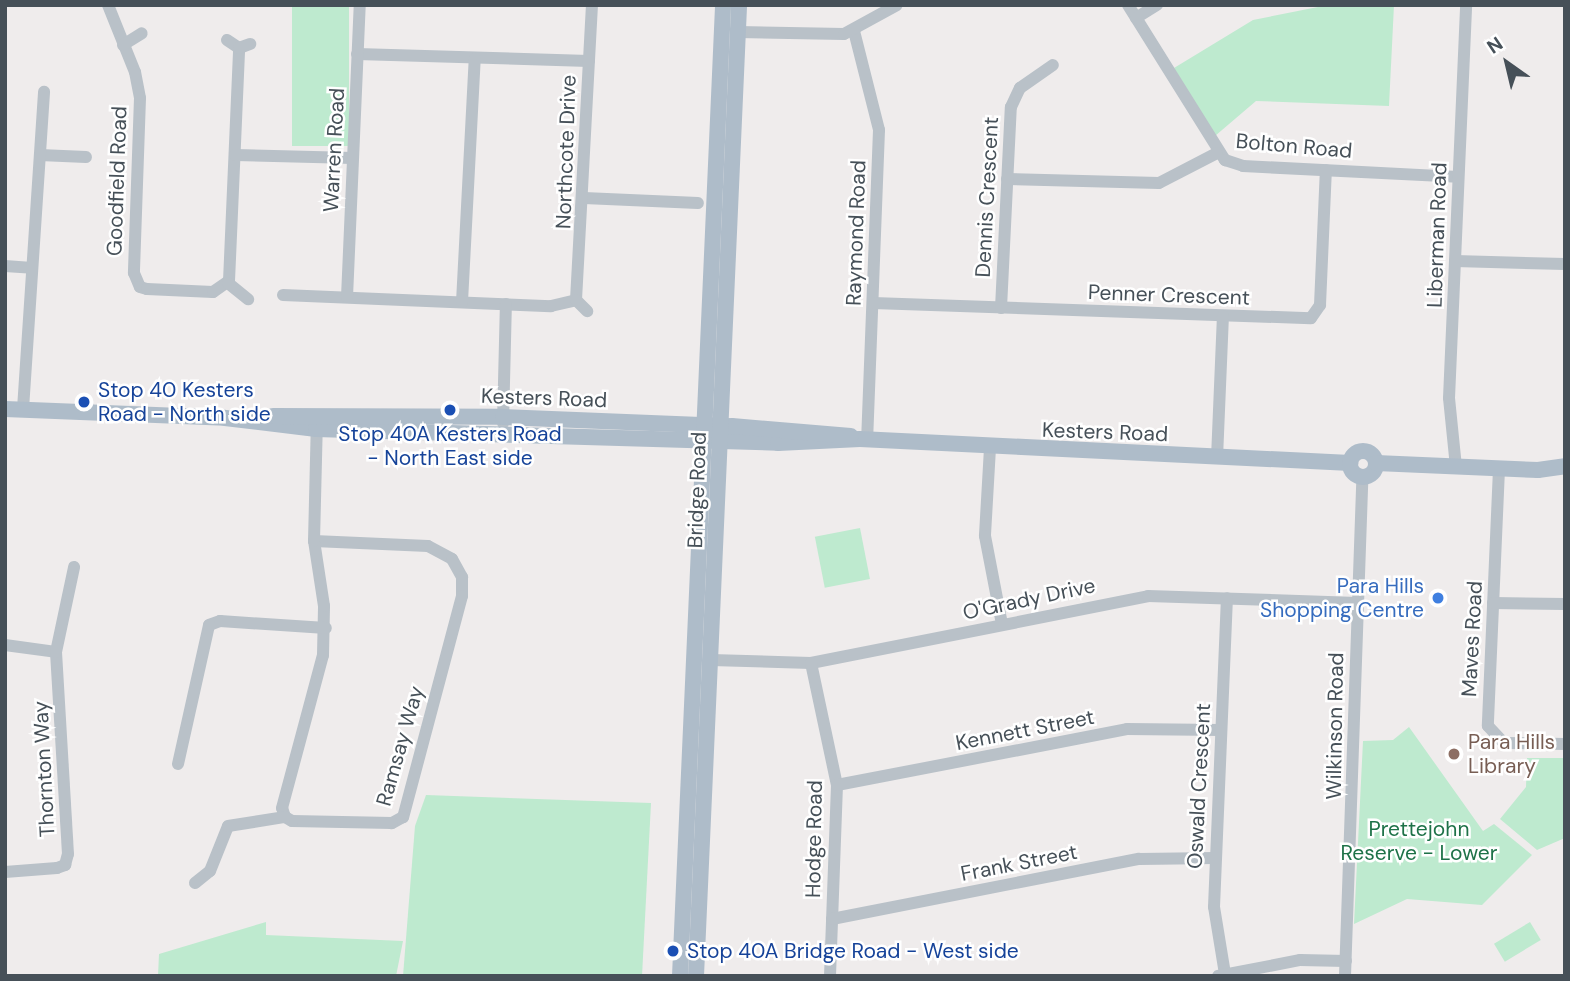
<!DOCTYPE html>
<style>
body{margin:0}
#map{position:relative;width:1570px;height:981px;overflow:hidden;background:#efecec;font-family:"DM Sans",sans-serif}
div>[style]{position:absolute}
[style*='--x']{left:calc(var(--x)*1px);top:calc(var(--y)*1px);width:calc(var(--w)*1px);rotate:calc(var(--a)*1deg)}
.green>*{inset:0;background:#beeacf;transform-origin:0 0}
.minor>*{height:12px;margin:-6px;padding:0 6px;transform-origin:6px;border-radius:6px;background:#b9c1c8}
.major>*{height:16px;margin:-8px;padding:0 8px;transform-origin:8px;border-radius:8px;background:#aebcc9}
.major>.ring{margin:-8px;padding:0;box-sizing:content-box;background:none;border:16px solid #aebcc9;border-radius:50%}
.dots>*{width:19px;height:19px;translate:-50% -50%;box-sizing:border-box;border:4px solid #fff;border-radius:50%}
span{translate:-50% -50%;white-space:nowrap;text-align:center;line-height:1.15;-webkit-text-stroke:5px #fff;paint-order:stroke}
.street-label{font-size:21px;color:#465058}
.transit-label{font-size:21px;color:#164399}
.left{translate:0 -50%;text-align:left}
.shop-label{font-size:21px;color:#366cbe}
.right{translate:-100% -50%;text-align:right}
.education-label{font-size:21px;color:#785e54}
.park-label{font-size:21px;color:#1e7248}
.frame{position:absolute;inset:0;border:7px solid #465058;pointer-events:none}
.north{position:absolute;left:1472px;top:28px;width:70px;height:70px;-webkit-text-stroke:5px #fff;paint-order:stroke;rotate:326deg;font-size:19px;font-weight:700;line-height:28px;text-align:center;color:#465058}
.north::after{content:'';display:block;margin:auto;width:24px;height:32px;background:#465058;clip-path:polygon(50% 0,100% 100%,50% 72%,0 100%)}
</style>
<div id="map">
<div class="green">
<i style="left:292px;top:5px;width:57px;height:141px"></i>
<i style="clip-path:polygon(1328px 5px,1394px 5px,1389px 106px,1256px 101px,1215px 136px,1174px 68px,1253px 20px)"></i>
<i style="left:860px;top:528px;width:52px;height:46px;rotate:79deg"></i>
<i style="clip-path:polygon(1409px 727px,1483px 831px,1494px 824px,1532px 855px,1482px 905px,1407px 899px,1354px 924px,1363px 741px,1393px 740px)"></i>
<i style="clip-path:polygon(1527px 758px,1565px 758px,1565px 838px,1537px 850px,1500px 819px,1526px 787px)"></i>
<i style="clip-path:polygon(426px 795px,651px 803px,642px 976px,403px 976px,415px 826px)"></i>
<i style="clip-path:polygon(266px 922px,266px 935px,403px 941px,396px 976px,158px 976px,159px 954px)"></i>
<i style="left:1530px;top:922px;width:21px;height:42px;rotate:59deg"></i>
</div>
<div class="minor">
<i style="--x:108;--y:5;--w:72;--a:68.1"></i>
<i style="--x:135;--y:72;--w:26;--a:79"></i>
<i style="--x:140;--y:98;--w:175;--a:92"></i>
<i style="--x:134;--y:273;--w:15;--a:67"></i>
<i style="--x:140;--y:287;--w:7;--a:16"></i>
<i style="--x:147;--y:289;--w:66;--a:2.6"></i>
<i style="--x:213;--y:292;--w:19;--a:-35"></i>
<i style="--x:229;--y:281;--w:233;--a:-87.5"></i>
<i style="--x:1128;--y:5;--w:183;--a:58"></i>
<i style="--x:1225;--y:160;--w:19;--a:18"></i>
<i style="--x:1243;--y:166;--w:215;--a:2.9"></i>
<i style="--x:1136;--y:18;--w:25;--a:-32"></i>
<i style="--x:854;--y:31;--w:102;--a:75.8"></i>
<i style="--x:879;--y:130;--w:310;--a:92.2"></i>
<i style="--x:738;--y:32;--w:106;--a:1.1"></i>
<i style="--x:844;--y:34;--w:60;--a:-28.7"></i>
<i style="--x:227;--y:40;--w:14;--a:34"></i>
<i style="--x:239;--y:48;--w:12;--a:-20"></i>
<i style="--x:123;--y:45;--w:22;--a:-32"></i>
<i style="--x:357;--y:54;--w:232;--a:1.7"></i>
<i style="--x:40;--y:155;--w:46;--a:2.5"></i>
<i style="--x:235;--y:155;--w:118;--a:1.5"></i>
<i style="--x:1007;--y:179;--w:152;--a:1.5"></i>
<i style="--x:1159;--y:183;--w:65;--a:-27.3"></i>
<i style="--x:584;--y:198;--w:114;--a:2.5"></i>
<i style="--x:1455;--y:261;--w:110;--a:1.6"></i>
<i style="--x:5;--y:266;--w:27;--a:4"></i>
<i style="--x:228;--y:283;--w:26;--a:39"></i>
<i style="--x:283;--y:295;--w:268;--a:2.4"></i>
<i style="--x:551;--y:306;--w:26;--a:-13"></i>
<i style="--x:576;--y:300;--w:295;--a:-86.9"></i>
<i style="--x:347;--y:297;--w:292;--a:-87.5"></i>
<i style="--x:576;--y:300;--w:16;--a:45"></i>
<i style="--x:462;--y:302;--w:244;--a:-87"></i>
<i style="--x:873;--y:303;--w:438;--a:2"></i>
<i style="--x:1311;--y:318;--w:16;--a:-55"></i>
<i style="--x:1320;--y:305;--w:135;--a:-87.5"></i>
<i style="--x:1001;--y:308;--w:201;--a:-87.2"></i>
<i style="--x:1011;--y:107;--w:21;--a:-65"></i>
<i style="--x:1020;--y:88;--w:40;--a:-34.9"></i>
<i style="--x:23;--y:409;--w:318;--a:-86.2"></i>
<i style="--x:503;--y:423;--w:119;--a:-88.6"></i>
<i style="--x:990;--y:448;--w:88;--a:93.3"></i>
<i style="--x:985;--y:536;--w:90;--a:79.1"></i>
<i style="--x:1217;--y:458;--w:142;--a:-87.6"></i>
<i style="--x:1456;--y:467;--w:69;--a:-95.8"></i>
<i style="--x:1449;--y:398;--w:393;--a:-87.5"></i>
<i style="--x:1499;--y:469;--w:257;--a:92.5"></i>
<i style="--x:1488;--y:726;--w:23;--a:47"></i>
<i style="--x:1504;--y:743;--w:61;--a:0.9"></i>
<i style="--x:314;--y:541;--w:114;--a:2.5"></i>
<i style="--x:428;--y:546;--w:27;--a:28"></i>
<i style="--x:452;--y:559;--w:21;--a:61"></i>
<i style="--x:462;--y:577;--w:19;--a:90"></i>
<i style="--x:462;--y:596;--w:229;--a:104.9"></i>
<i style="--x:403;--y:817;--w:13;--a:151"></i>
<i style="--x:392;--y:823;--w:100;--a:-178.9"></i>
<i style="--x:292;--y:821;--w:8;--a:-150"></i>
<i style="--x:285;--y:817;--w:9;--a:-108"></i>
<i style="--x:282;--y:808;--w:158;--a:-75"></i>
<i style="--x:323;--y:655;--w:49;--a:-88.8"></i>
<i style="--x:324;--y:606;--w:66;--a:-98.7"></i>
<i style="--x:314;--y:541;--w:120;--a:-88.6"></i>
<i style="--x:1493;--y:603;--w:72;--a:0.8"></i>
<i style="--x:5;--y:645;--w:51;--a:7.8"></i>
<i style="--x:711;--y:660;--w:100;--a:1.7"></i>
<i style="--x:811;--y:663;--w:344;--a:-11.2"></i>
<i style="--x:1148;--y:596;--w:209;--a:1.9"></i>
<i style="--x:811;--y:663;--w:125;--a:78"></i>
<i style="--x:837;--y:785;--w:191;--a:92.1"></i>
<i style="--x:178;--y:764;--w:142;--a:-77.4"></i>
<i style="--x:209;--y:625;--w:12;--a:-20"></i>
<i style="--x:220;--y:621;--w:106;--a:3.8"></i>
<i style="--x:837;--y:785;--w:295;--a:-10.9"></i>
<i style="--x:1127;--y:729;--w:94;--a:0.6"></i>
<i style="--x:5;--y:872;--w:52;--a:-4.4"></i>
<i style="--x:57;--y:868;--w:9;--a:-21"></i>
<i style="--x:65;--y:865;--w:11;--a:-75"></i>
<i style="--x:68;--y:854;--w:202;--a:-93.4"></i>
<i style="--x:56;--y:652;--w:87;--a:-78"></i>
<i style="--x:195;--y:883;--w:19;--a:-39"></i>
<i style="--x:210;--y:871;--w:48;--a:-68.2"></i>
<i style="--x:228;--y:826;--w:58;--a:-9"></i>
<i style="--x:832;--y:919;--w:313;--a:-11.1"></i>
<i style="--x:1139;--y:859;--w:76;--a:-0.8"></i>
<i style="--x:1225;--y:974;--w:68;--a:-99.3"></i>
<i style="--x:1214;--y:907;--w:309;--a:-87.6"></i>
<i style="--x:1218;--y:976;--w:84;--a:-11"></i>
<i style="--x:1300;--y:960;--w:46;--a:1.2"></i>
<i style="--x:1345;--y:976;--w:499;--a:-88"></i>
</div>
<div class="major">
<i style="--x:5;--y:409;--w:220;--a:2.3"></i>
<i style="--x:225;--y:418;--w:92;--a:6.9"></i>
<i style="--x:316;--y:429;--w:462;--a:1.7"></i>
<i style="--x:778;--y:443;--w:82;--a:-2.8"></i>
<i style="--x:860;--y:439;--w:491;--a:2.8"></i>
<i style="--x:273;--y:416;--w:230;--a:0.2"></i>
<i style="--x:503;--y:417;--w:229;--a:2.3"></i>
<i style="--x:732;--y:426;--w:119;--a:4.8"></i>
<i class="ring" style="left:1350px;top:451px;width:10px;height:10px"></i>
<i style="--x:1376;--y:463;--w:162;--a:2.5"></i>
<i style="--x:1538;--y:470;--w:27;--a:-8"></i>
<i style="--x:680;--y:976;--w:972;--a:-87.46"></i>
<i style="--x:696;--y:976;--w:972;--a:-87.46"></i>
</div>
<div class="dots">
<i style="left:84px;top:402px;background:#1a4fb4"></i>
<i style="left:450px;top:410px;background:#1a4fb4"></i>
<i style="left:1438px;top:598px;background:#3f7fe0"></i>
<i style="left:1454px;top:754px;background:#8d6e63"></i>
<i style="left:673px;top:951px;background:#1a4fb4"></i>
</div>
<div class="street-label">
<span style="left:1294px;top:146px;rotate:5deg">Bolton Road</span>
<span style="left:334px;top:150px;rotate:-87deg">Warren Road</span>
<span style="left:566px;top:152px;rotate:-88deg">Northcote Drive</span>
<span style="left:117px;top:181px;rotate:-88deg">Goodfield Road</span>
<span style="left:987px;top:197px;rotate:-87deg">Dennis Crescent</span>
<span style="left:856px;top:233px;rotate:-88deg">Raymond Road</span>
<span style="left:1437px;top:235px;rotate:-88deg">Liberman Road</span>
<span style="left:1169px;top:295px;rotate:2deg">Penner Crescent</span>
<span style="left:544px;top:398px;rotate:2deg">Kesters Road</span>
<span style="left:1105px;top:432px;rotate:2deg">Kesters Road</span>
<span style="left:697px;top:490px;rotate:-88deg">Bridge Road</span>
<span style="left:1029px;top:599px;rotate:-12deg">O'Grady Drive</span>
<span style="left:1472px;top:639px;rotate:-87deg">Maves Road</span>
<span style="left:1335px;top:726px;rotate:-89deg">Wilkinson Road</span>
<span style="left:1025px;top:730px;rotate:-11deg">Kennett Street</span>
<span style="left:400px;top:746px;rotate:-74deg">Ramsay Way</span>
<span style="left:44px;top:769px;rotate:-93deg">Thornton Way</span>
<span style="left:1199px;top:786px;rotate:-87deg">Oswald Crescent</span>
<span style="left:814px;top:839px;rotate:-89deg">Hodge Road</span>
<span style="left:1019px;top:863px;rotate:-11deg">Frank Street</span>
</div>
<div class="transit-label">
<span class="left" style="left:98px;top:402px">Stop 40 Kesters<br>Road - North side</span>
<span style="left:450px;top:446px">Stop 40A Kesters Road<br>- North East side</span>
<span class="left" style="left:687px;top:951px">Stop 40A Bridge Road - West side</span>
</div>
<div class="shop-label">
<span class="right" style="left:1424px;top:598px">Para Hills<br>Shopping Centre</span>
</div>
<div class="education-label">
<span class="left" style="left:1468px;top:754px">Para Hills<br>Library</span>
</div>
<div class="park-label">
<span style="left:1419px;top:841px">Prettejohn<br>Reserve - Lower</span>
</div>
<div class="frame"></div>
<div class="north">N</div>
</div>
